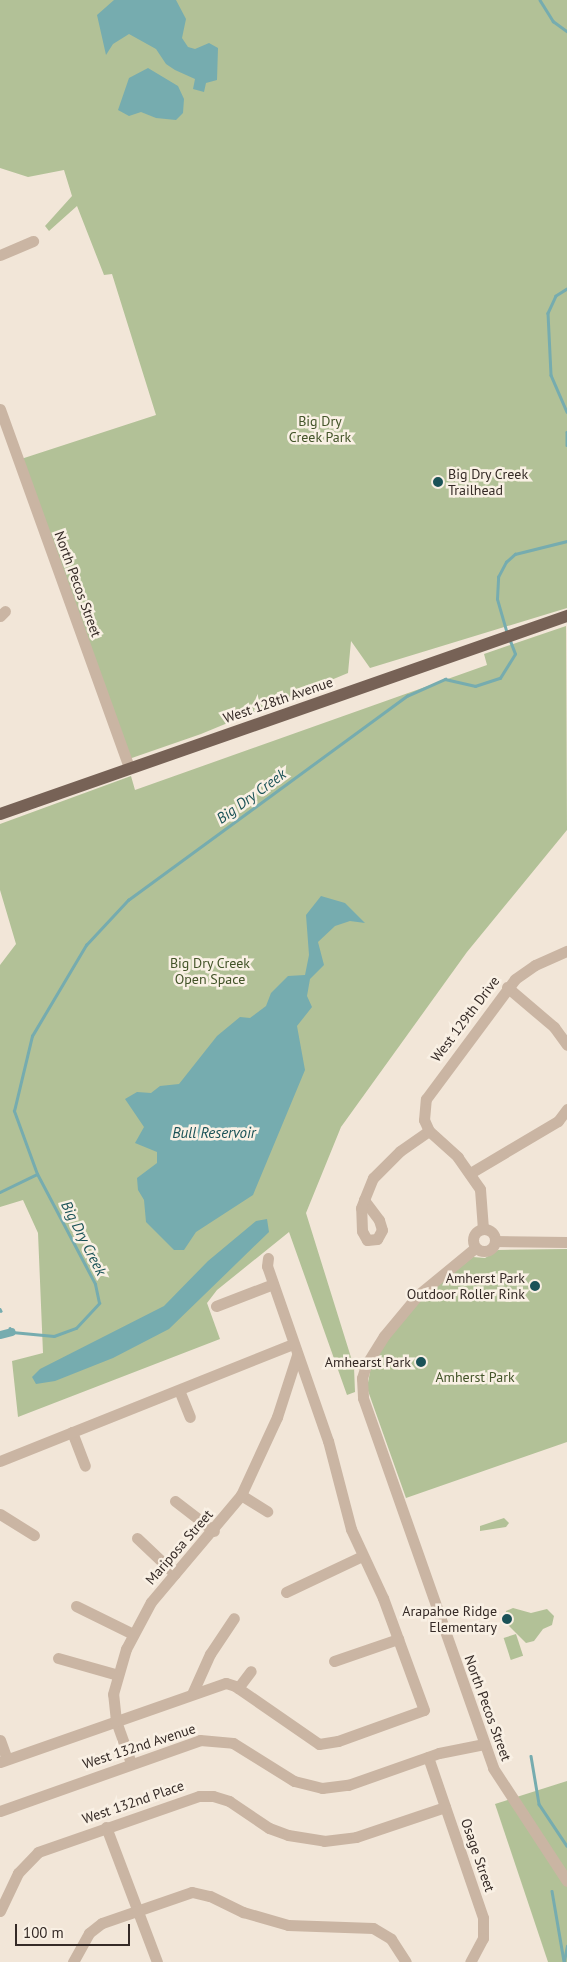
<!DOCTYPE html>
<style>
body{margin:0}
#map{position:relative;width:567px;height:1962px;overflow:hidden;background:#f2e6d8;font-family:"PT Sans",sans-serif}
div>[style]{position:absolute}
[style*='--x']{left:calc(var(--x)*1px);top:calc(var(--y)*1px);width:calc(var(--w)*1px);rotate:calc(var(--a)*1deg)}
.green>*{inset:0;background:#b2c197;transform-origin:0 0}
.water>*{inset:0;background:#76acaf}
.stream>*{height:2.5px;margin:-1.25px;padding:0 1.25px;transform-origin:1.25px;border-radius:1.25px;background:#76acaf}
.canal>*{height:8px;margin:-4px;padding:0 4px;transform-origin:4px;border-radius:4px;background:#76acaf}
.minor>*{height:11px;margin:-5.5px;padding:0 5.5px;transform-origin:5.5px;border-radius:5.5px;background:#cab5a3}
.minor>.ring{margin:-5.5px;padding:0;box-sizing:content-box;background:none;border:11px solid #cab5a3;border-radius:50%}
.major>*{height:12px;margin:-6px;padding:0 6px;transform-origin:6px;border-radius:6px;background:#776256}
.dots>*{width:14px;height:14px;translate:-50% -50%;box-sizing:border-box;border:2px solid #f9f0e4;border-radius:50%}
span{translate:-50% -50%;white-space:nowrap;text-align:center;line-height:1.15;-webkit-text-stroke:5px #f9f0e4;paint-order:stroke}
.park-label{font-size:14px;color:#435429}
.poi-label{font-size:14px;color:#352a26}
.left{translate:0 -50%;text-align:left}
.right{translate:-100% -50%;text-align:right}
.street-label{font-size:14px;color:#352a26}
.water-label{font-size:15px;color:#1a5257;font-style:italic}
.scale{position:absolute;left:15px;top:1924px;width:115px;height:22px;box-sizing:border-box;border:2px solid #352a26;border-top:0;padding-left:6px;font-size:15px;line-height:18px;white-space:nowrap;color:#352a26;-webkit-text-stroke:4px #f9f0e4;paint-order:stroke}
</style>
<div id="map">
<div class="green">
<i style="clip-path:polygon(0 0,567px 0,567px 608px,370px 668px,351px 641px,348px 673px,201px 734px,126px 760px,18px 460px,156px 415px,112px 274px,104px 275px,77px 206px,49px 231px,45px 226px,72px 196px,64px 170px,28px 177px,0 168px)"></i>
<i style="clip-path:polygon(566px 626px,567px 830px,467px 952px,341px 1127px,306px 1213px,354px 1367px,355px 1392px,347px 1395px,289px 1232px,217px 1290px,207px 1303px,220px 1339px,18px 1417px,12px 1361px,43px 1353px,38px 1233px,23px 1200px,0 1207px,0 965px,16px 944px,0 890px,0 824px,131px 776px,135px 790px,487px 665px,484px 654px)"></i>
<i style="clip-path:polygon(567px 1249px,567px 1442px,406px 1498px,367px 1388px,372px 1361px,416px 1303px,473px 1257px,485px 1258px,498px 1250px)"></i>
<i style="clip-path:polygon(504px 1518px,509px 1523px,506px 1527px,480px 1531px,480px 1526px)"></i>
<i style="clip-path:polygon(513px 1608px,531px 1613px,547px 1609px,554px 1616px,552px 1625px,543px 1629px,534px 1641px,526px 1643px,505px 1622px,506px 1611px)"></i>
<i style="left:516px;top:1634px;width:23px;height:13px;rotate:72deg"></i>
<i style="clip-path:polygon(567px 1781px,567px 1962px,548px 1962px,495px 1804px)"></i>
</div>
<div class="water">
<i style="clip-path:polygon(114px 0,176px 0,186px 19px,182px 38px,188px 47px,195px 49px,209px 43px,218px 48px,217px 80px,206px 83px,204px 92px,193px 89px,195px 79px,175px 70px,166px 64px,156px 49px,129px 34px,113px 44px,106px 55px,97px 15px)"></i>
<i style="clip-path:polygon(148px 68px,178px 86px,184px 99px,183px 113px,176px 120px,156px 118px,141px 112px,129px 116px,118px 110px,129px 78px)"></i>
<i style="clip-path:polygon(321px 896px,345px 903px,365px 923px,350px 921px,335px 926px,318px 942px,324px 965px,310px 979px,307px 996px,312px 1007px,297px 1026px,305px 1070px,253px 1195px,196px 1232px,184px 1250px,174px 1250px,146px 1222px,144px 1200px,138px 1190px,137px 1178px,157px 1163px,157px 1152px,135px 1143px,144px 1127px,125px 1099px,137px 1092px,151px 1093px,160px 1086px,179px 1084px,217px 1036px,240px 1017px,250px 1018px,266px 1006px,271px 993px,288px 976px,305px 975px,309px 955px,306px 915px)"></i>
<i style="clip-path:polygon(267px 1219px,269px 1232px,169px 1329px,113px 1358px,55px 1381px,36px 1384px,32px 1377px,40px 1369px,164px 1306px,208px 1261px,256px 1221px)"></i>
</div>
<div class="stream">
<i style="--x:540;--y:0;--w:25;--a:58"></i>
<i style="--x:553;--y:21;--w:17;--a:36"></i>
<i style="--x:567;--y:289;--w:13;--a:148"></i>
<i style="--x:556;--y:296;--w:19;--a:115"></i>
<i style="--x:548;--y:313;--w:62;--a:87.2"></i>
<i style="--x:551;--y:375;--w:40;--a:66.6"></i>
<i style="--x:567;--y:432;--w:13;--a:90"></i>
<i style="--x:507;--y:634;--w:36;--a:-106"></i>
<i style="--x:497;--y:599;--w:22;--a:-87"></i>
<i style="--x:498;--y:577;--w:17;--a:-62"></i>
<i style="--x:506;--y:562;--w:12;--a:-42"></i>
<i style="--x:515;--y:554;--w:54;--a:-14"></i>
<i style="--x:0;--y:1192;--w:41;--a:-25.9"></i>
<i style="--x:0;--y:1309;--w:2;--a:63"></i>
<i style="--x:10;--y:1328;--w:4;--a:63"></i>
<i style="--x:12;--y:1332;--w:42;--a:5.4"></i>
<i style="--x:54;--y:1336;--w:23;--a:-20"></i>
<i style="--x:76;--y:1328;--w:34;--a:-47"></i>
<i style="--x:99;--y:1303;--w:19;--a:-102"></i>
<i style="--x:95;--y:1284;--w:124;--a:-117.8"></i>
<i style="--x:37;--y:1174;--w:67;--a:-110.1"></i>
<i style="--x:14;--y:1111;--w:77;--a:-76.5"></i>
<i style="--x:32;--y:1036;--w:106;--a:-59.3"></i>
<i style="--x:86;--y:945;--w:62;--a:-47"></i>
<i style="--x:128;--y:900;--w:346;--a:-36.2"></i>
<i style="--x:407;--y:696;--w:42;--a:-24.1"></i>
<i style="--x:445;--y:679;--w:31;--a:13"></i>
<i style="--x:475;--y:686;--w:26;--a:-18"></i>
<i style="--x:500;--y:678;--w:28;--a:-58"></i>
<i style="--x:515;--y:654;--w:14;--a:-111"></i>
<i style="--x:531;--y:1756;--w:49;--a:80.5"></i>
<i style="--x:539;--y:1804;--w:50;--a:56.3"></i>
<i style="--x:552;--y:1891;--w:71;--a:80.3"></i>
<i style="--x:564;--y:1961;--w:15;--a:-79"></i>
</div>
<div class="canal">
<i style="--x:0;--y:1335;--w:12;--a:-14"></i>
</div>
<div class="minor">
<i style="--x:0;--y:255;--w:36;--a:-23"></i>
<i style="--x:0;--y:409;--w:381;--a:70.2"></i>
<i style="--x:0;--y:616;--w:7;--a:-45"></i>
<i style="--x:507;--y:987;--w:62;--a:40.4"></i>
<i style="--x:554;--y:1027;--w:22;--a:54"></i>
<i style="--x:472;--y:1172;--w:100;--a:-30.7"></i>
<i style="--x:558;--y:1121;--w:15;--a:-53"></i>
<i style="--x:364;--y:1200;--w:25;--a:53"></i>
<i style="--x:379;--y:1220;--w:10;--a:73"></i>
<i style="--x:382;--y:1230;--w:10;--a:119"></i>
<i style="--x:377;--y:1239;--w:10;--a:174"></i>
<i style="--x:367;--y:1240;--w:10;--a:-119"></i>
<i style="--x:362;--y:1231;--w:23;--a:-92"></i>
<i style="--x:361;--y:1208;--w:9;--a:-69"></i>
<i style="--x:364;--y:1200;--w:24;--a:-68"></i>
<i style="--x:373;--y:1178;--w:38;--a:-45"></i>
<i style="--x:400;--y:1151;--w:35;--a:-35"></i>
<i class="ring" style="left:473px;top:1229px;width:11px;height:11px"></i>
<i style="--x:483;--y:1229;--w:40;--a:-94.3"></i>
<i style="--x:480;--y:1189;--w:39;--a:-125"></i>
<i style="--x:458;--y:1157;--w:39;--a:-138"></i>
<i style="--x:429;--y:1131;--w:12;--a:-114"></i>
<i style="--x:424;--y:1120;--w:21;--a:-85"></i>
<i style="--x:426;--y:1099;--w:149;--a:-53.4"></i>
<i style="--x:515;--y:979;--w:24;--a:-35"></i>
<i style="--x:535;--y:965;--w:35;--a:-24"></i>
<i style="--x:495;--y:1241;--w:72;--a:0.8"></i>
<i style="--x:475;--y:1248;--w:74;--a:140.5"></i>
<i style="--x:418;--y:1295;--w:53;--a:129.7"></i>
<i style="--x:384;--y:1336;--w:34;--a:122"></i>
<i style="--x:366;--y:1365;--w:14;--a:107"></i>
<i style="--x:362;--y:1378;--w:20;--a:87"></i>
<i style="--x:363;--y:1398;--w:392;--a:70.6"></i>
<i style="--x:493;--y:1768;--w:135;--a:56.8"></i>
<i style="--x:216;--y:1306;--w:61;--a:-21.1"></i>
<i style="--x:179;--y:1390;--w:29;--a:68"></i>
<i style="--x:72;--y:1432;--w:36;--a:69"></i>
<i style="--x:0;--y:1461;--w:315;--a:-21.8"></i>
<i style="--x:241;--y:1495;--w:31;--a:32"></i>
<i style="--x:175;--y:1501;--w:49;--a:37.6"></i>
<i style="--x:0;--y:1514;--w:40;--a:32"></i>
<i style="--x:137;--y:1538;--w:52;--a:43.5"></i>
<i style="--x:286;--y:1592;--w:84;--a:-25.3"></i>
<i style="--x:76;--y:1606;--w:64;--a:26.2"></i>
<i style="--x:58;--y:1658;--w:62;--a:15.8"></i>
<i style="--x:334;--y:1661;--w:68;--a:-19"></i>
<i style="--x:238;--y:1688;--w:21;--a:-53"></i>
<i style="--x:192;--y:1694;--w:44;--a:-65.8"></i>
<i style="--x:210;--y:1654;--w:43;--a:-56.3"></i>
<i style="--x:0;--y:1740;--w:20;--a:70"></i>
<i style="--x:428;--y:1757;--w:170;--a:71.1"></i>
<i style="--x:483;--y:1918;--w:20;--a:90"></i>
<i style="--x:483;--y:1938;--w:27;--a:118"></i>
<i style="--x:0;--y:1762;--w:239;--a:-19.3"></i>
<i style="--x:226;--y:1683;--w:9;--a:18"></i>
<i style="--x:235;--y:1686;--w:102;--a:34.6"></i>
<i style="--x:319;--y:1744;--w:19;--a:-9"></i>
<i style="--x:338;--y:1741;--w:91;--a:-19.8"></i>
<i style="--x:424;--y:1710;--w:119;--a:-110.1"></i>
<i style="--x:383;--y:1598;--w:76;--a:-114.9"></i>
<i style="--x:351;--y:1529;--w:91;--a:-104.6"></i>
<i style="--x:328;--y:1441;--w:185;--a:-109.2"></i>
<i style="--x:267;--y:1266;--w:8;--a:-83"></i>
<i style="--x:131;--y:1763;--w:45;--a:-109.7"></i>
<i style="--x:116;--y:1721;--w:27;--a:-96"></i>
<i style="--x:113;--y:1694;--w:47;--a:-73.9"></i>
<i style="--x:126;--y:1649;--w:53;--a:-62"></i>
<i style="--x:151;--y:1602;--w:140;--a:-49.9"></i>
<i style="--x:241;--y:1495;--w:86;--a:-65.2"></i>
<i style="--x:277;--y:1417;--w:65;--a:-72.1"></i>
<i style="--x:0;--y:1811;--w:212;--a:-19.5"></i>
<i style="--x:200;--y:1740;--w:33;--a:5"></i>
<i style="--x:233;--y:1743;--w:72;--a:31.9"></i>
<i style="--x:294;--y:1781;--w:29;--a:14"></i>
<i style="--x:322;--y:1788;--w:26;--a:-7"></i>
<i style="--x:348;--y:1785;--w:96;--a:-19.4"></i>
<i style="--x:439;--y:1753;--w:46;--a:-11.3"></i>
<i style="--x:106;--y:1827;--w:144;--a:69.3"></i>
<i style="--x:0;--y:1911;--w:42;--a:-64.7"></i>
<i style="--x:18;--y:1873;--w:29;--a:-46"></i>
<i style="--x:38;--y:1852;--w:170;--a:-19.2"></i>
<i style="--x:199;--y:1796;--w:14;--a:0"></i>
<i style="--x:213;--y:1796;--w:17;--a:17"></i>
<i style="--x:229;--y:1801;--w:48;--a:34"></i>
<i style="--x:269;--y:1828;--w:20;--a:20"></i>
<i style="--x:288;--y:1835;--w:36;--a:9"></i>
<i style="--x:324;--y:1841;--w:32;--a:-7"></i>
<i style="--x:356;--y:1837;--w:94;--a:-18.6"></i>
<i style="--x:73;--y:1962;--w:33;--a:-61"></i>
<i style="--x:89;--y:1933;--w:16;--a:-38"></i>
<i style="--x:102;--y:1923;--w:95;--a:-19"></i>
<i style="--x:192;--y:1892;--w:18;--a:13"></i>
<i style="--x:210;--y:1896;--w:37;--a:26"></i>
<i style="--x:243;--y:1912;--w:47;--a:16.1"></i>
<i style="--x:288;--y:1925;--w:85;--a:2"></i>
<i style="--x:373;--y:1928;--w:21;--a:31"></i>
<i style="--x:391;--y:1939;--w:27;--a:57"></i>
</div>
<div class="major">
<i style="--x:0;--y:814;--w:601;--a:-19.25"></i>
</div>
<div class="dots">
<i style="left:438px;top:482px;background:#1a5257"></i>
<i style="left:535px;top:1286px;background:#1a5257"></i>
<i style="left:421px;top:1362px;background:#1a5257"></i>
<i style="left:507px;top:1619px;background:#1a5257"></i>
</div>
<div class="park-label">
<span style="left:320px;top:429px">Big Dry<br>Creek Park</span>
<span style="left:210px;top:971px">Big Dry Creek<br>Open Space</span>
<span style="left:475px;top:1377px">Amherst Park</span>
</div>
<div class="poi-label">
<span class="left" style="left:448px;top:482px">Big Dry Creek<br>Trailhead</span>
<span class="right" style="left:525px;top:1286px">Amherst Park<br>Outdoor Roller Rink</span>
<span class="right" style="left:411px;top:1362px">Amhearst Park</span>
<span class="right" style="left:497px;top:1619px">Arapahoe Ridge<br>Elementary</span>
</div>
<div class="street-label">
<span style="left:78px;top:584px;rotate:70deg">North Pecos Street</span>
<span style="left:278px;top:700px;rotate:-19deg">West 128th Avenue</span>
<span style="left:465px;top:1019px;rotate:-53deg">West 129th Drive</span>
<span style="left:179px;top:1547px;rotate:-49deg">Mariposa Street</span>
<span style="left:488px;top:1708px;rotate:70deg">North Pecos Street</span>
<span style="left:139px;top:1746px;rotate:-18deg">West 132nd Avenue</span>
<span style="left:133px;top:1802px;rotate:-19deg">West 132nd Place</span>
<span style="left:478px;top:1855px;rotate:71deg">Osage Street</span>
</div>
<div class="water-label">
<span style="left:251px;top:796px;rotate:-36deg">Big Dry Creek</span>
<span style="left:214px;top:1133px">Bull Reservoir</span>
<span style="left:84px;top:1238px;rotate:63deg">Big Dry Creek</span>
</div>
<div class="scale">100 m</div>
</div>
